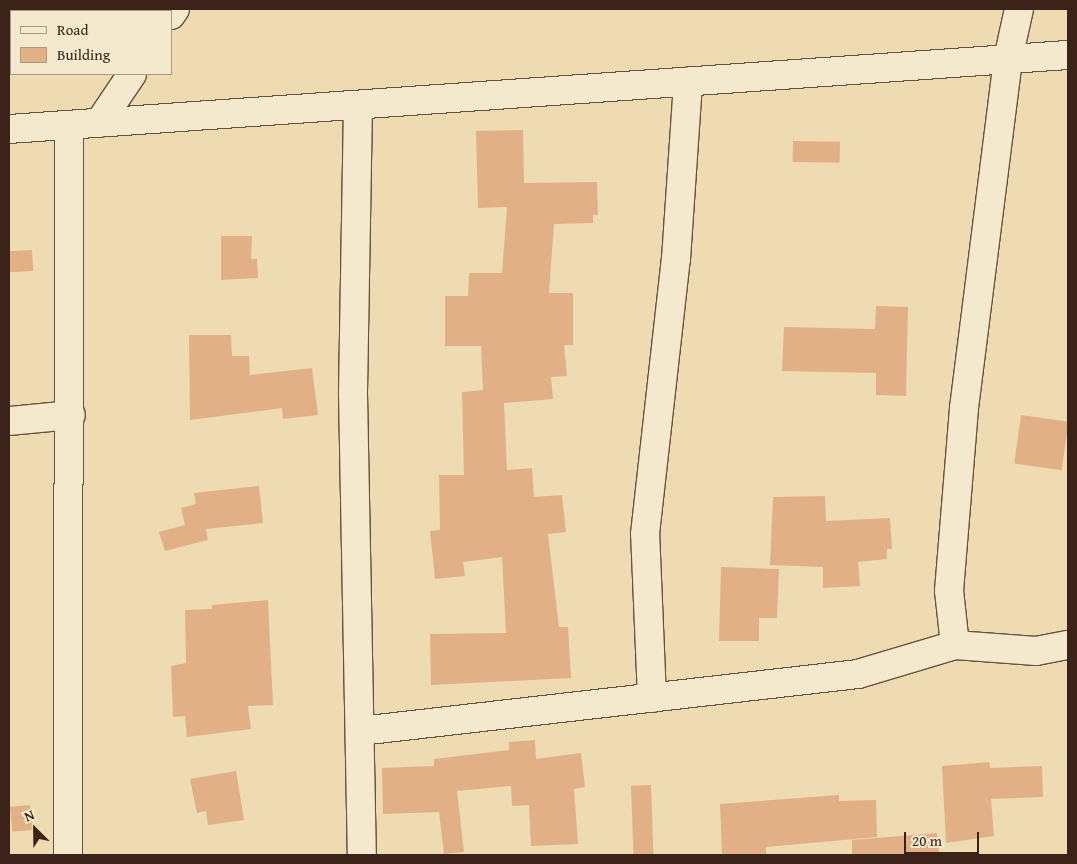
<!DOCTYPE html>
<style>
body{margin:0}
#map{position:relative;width:1077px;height:864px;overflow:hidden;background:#eedbb2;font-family:"Gentium Book Plus",serif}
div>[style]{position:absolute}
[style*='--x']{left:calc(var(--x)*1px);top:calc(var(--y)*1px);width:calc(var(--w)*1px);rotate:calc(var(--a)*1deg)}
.building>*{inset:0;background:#e2b087;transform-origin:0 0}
.roads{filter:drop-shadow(1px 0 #685140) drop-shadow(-1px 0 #685140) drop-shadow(0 1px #685140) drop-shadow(0 -1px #685140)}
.minor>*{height:28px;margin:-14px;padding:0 14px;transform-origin:14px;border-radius:14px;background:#f4e8cd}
span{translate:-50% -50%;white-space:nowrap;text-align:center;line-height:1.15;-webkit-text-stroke:4px #f4e8cd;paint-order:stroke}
.frame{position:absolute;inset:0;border:10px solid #3b231a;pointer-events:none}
.legend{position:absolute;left:10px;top:10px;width:162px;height:65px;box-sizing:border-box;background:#f4e8cd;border:1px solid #aa9985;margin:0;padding:6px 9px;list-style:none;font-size:15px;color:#3b231a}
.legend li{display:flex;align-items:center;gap:10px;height:25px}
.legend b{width:25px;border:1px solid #aa9985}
.north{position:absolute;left:10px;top:804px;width:50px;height:50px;-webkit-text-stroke:4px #f4e8cd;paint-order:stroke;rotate:337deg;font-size:14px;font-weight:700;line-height:20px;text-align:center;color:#3b231a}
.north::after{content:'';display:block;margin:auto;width:18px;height:22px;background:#3b231a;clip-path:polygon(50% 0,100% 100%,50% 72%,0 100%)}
.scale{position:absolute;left:904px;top:832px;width:75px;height:22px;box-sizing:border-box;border:2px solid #3b231a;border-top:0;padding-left:6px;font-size:15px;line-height:18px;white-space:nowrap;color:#3b231a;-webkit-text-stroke:4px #f4e8cd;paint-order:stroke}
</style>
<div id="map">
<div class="building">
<i style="clip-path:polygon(523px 130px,524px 183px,597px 182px,598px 215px,593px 215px,593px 223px,554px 224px,549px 293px,573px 293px,573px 345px,564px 345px,567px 376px,551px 377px,553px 399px,504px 403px,507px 470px,532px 468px,534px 497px,562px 495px,566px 532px,548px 534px,559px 627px,568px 627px,571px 678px,431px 685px,430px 634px,506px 633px,502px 557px,463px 562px,465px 576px,435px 579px,430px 531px,440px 530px,439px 475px,464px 475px,462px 392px,483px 390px,481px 346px,445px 346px,445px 296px,468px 296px,469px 273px,502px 273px,507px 207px,478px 208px,476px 131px)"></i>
<i style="left:793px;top:141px;width:47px;height:21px;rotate:1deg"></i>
<i style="clip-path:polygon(221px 236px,252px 236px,251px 259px,257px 259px,258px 278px,221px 280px)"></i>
<i style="left:32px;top:250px;width:21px;height:23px;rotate:87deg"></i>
<i style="clip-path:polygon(876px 306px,908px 307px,906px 396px,876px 395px,876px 373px,782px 371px,784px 327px,875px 329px)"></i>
<i style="clip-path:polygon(189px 335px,231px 335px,232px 356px,249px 356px,250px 375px,312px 368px,318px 415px,283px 419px,282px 408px,190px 420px)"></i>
<i style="left:1021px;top:415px;width:48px;height:49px;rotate:8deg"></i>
<i style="clip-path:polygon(259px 486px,263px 523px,206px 529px,208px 540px,165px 551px,159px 532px,185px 525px,181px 508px,196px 504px,194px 493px)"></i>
<i style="clip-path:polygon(825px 496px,826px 521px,890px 518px,892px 549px,887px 549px,887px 559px,858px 562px,860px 586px,823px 588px,823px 567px,770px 565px,773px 497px)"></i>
<i style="clip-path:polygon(721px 567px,779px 569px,777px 618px,759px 618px,759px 641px,719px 641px)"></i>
<i style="clip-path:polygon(268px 600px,273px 705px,248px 706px,251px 729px,187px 737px,185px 716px,173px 717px,171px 666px,186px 663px,185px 610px,212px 609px,212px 605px)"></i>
<i style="clip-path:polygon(535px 740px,536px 759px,581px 753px,585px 787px,574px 789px,578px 844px,531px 846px,529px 805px,512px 806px,511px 786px,457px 791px,464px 852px,444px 854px,439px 812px,383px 814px,382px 768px,434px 766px,434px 759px,509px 750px,509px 742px)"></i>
<i style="clip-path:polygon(989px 762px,990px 768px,1042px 766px,1043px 797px,991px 799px,994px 836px,946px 843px,942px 766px)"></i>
<i style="clip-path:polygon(236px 771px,244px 820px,208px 825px,206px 811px,197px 813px,190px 779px)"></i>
<i style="left:651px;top:785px;width:70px;height:20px;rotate:88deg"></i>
<i style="clip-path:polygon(839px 795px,839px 801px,876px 800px,877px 837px,766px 847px,766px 855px,722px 855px,720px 804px)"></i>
<i style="left:30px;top:805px;width:25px;height:20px;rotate:85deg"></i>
<i style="clip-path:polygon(937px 833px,939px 855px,852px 855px,852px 840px)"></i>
</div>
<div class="roads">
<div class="minor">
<i style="--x:171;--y:15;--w:7;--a:-56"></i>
<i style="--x:358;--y:105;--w:289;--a:91"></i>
<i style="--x:353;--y:394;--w:461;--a:88.9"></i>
<i style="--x:99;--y:123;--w:59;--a:-56"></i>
<i style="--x:9;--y:129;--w:1062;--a:-4"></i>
<i style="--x:9;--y:421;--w:62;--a:-5.5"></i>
<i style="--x:955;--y:645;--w:54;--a:-96.3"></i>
<i style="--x:949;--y:591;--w:184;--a:-85.3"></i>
<i style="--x:964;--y:408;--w:352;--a:-82.8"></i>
<i style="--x:1008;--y:59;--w:51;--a:-77.6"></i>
<i style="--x:652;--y:698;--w:164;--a:-92.4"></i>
<i style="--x:645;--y:534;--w:277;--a:-83.6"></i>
<i style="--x:676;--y:259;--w:178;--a:-86.1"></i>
<i style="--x:360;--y:731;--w:501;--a:-6.53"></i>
<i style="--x:858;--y:674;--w:101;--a:-16.6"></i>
<i style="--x:955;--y:645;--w:81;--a:4.2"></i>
<i style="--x:1036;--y:651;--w:33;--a:-11"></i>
<i style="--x:68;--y:855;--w:730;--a:-89.92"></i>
</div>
</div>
<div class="frame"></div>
<ul class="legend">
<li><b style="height:6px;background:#f4e8cd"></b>Road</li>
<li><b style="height:14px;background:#e2b087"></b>Building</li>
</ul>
<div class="north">N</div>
<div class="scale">20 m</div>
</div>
